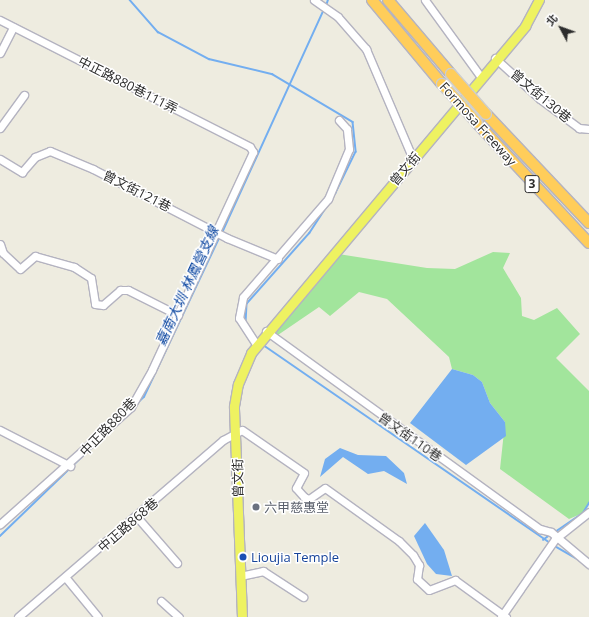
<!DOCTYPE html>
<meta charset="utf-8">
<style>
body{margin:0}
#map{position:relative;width:589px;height:617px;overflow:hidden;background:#eeece0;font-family:"Open Sans","Noto Sans TC",sans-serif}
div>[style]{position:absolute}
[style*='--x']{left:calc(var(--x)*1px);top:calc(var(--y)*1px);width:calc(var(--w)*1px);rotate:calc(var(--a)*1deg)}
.green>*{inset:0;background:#a2e59c}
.water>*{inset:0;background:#73aef0}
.stream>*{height:1.5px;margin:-0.75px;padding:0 0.75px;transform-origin:0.75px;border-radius:0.75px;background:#73aef0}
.roads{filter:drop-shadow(1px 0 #b4b3c0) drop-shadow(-1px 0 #b4b3c0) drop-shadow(0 1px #b4b3c0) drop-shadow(0 -1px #b4b3c0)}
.minor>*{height:7px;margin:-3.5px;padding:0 3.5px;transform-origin:3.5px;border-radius:3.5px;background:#fff}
.major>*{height:9px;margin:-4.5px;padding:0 4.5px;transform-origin:4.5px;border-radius:4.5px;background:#eef261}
.highway>*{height:10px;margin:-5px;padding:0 5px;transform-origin:5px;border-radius:5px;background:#ffcd5a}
.bridges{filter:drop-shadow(1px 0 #cdcdcd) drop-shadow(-1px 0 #cdcdcd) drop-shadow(0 1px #cdcdcd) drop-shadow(0 -1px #cdcdcd)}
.highway-bridge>*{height:10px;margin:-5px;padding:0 5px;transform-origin:5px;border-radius:5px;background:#ffcd5a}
.dots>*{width:11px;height:11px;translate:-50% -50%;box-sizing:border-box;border:2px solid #fff;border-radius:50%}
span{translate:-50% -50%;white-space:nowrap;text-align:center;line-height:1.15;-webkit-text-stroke:3px #fff;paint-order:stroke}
.shield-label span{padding:1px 3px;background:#fff;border:1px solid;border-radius:3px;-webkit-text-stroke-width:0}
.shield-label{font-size:12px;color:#2d2d2d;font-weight:700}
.street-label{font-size:13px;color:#2d2d2d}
.worship-label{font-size:13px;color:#5b616d}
.left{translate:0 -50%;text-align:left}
.transit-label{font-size:13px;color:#164399}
.water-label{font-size:14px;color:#0d47a1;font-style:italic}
.north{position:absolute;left:541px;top:8px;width:40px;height:40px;-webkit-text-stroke:3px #fff;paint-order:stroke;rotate:311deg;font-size:11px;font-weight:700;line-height:16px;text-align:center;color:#2d2d2d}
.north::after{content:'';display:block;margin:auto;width:14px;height:18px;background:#2d2d2d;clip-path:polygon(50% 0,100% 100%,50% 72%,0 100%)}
</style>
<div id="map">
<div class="green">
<i style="clip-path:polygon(493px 252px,510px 253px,503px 268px,521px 298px,522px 316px,534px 320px,557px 308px,580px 334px,556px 358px,589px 391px,589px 503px,583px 513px,569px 519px,500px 469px,505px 422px,490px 403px,482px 382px,473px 375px,452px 369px,449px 357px,387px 299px,359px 292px,330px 316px,319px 307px,275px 337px,266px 329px,332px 253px,427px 268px,455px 269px)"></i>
</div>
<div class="water">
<i style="clip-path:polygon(452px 369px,473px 375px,482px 382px,490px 403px,505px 422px,506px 436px,466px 465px,410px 423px)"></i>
<i style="clip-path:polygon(340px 448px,358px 455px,386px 456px,404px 473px,407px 484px,384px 471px,368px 474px,343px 457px,320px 477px,325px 459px)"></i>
<i style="clip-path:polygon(425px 523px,444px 550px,452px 576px,436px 574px,427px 564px,414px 536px)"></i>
</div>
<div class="stream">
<i style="--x:130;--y:0;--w:43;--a:48.8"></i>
<i style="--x:158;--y:32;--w:58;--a:27.9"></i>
<i style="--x:209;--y:59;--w:65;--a:13.4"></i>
<i style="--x:272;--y:74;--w:94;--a:30.7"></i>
<i style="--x:353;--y:122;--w:30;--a:84"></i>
<i style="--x:356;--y:152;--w:46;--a:116"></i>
<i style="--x:336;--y:193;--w:48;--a:123"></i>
<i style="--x:310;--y:233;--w:95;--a:131.6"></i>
<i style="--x:247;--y:304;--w:18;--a:93"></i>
<i style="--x:326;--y:6;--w:6;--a:-72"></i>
<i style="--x:222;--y:233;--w:246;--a:-65.5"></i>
<i style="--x:251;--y:330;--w:12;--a:55"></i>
<i style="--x:262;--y:344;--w:350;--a:34.6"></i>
<i style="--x:555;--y:532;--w:34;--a:-34"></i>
<i style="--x:583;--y:513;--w:12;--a:-59"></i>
<i style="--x:0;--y:536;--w:200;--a:-44"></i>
<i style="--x:144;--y:397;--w:178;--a:-64.7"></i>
<i style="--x:543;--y:540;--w:10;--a:-37"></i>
<i style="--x:553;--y:545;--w:30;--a:30"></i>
</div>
<div class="roads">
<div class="minor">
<i style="--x:314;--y:0;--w:29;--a:35"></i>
<i style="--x:338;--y:17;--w:43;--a:48.8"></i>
<i style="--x:366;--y:49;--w:120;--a:66.9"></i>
<i style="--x:425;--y:0;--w:95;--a:54"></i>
<i style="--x:0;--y:20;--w:280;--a:26.9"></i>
<i style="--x:250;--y:147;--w:6;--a:59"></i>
<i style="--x:253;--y:152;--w:240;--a:114.9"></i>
<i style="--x:152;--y:370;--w:43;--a:119.6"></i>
<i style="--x:131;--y:407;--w:176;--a:138.2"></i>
<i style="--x:0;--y:53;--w:29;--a:-63"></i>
<i style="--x:495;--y:58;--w:61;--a:42.3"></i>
<i style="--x:540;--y:99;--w:49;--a:36.6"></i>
<i style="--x:579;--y:128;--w:10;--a:6"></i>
<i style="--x:0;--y:128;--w:41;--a:-54"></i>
<i style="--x:0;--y:159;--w:26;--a:31"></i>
<i style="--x:22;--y:172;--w:20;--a:-49"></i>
<i style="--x:35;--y:157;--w:16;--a:-22"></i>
<i style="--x:50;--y:151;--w:47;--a:22.7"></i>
<i style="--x:93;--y:169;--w:151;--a:27.2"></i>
<i style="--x:227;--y:238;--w:55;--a:22.4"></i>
<i style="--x:0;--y:244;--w:9;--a:72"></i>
<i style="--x:3;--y:253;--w:23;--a:43"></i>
<i style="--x:20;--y:269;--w:20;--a:-41"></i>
<i style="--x:35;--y:256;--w:41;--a:15.8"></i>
<i style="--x:74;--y:267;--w:20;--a:33"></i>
<i style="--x:91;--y:278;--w:26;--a:81"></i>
<i style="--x:95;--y:304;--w:8;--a:7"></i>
<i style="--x:103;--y:305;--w:23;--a:-41"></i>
<i style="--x:120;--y:290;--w:8;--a:0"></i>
<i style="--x:128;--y:290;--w:56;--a:26.6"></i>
<i style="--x:266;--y:331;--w:338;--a:35.9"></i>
<i style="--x:540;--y:529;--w:11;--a:15"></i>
<i style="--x:551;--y:532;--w:50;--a:40.1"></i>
<i style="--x:256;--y:344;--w:31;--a:-123"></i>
<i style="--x:239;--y:318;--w:21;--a:-79"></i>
<i style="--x:243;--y:297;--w:130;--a:-49.1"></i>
<i style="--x:328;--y:199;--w:54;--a:-67.2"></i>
<i style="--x:349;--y:149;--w:20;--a:-96"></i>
<i style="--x:347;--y:129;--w:12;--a:-132"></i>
<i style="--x:0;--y:430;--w:79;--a:27.2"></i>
<i style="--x:137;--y:517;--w:61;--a:49"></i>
<i style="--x:240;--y:576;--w:24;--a:-12"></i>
<i style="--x:263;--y:571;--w:48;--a:33"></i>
<i style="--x:66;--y:578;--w:50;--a:50.6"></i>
<i style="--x:161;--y:601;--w:24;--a:42"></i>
<i style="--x:18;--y:617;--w:271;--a:-40.8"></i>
<i style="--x:223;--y:440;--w:21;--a:-28"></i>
<i style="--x:242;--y:430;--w:75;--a:34.7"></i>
<i style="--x:304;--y:473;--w:17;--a:118"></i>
<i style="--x:296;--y:488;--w:12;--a:48"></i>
<i style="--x:304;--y:497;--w:5;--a:22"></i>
<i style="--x:309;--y:499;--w:19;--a:-35"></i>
<i style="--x:325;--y:488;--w:91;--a:35.6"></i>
<i style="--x:399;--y:541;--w:20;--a:45"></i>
<i style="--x:413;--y:555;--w:12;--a:59"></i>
<i style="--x:419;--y:565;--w:14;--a:98"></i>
<i style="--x:417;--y:579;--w:16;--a:43"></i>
<i style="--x:429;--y:590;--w:28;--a:-21"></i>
<i style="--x:455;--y:580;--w:63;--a:36"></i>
<i style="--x:501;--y:617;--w:95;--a:-55.3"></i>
<i style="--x:555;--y:539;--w:43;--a:-38.5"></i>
</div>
<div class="major">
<i style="--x:242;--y:617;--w:211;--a:-92.2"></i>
<i style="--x:234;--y:406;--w:22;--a:-80"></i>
<i style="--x:238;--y:384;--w:34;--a:-67"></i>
<i style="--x:251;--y:353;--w:427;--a:-50"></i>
<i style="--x:525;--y:26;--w:30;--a:-62"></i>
</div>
<div class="highway">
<i style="--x:372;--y:0;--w:109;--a:50.2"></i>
<i style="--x:388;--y:0;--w:97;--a:49.6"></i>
<i style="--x:486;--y:114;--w:150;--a:46.6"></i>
<i style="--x:477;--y:123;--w:164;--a:47"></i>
</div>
</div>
<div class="bridges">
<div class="highway-bridge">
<i style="--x:451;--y:74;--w:53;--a:48.8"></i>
<i style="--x:442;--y:84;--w:52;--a:48.1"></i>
</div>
</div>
<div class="dots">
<i style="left:256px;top:507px;background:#6b7280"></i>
<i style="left:243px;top:557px;background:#1a4fb4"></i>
</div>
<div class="shield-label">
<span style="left:532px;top:184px">3</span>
</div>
<div class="street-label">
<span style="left:128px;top:85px;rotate:27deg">中正路880巷111弄</span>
<span style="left:541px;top:96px;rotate:40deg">曾文街130巷</span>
<span style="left:478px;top:124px;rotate:48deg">Formosa Freeway</span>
<span style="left:405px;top:169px;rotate:-50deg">曾文街</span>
<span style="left:137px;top:191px;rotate:27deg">曾文街121巷</span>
<span style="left:108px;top:427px;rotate:-46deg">中正路880巷</span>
<span style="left:410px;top:437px;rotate:35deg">曾文街110巷</span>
<span style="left:238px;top:478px;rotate:-91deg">曾文街</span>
<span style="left:128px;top:525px;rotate:-41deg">中正路868巷</span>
</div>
<div class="worship-label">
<span class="left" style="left:264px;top:507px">六甲慈惠堂</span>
</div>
<div class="transit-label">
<span class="left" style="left:251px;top:557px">Lioujia Temple</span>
</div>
<div class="water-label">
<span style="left:187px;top:286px;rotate:-65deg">嘉南大圳 林鳳營支線</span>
</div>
<div class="north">北</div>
</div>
